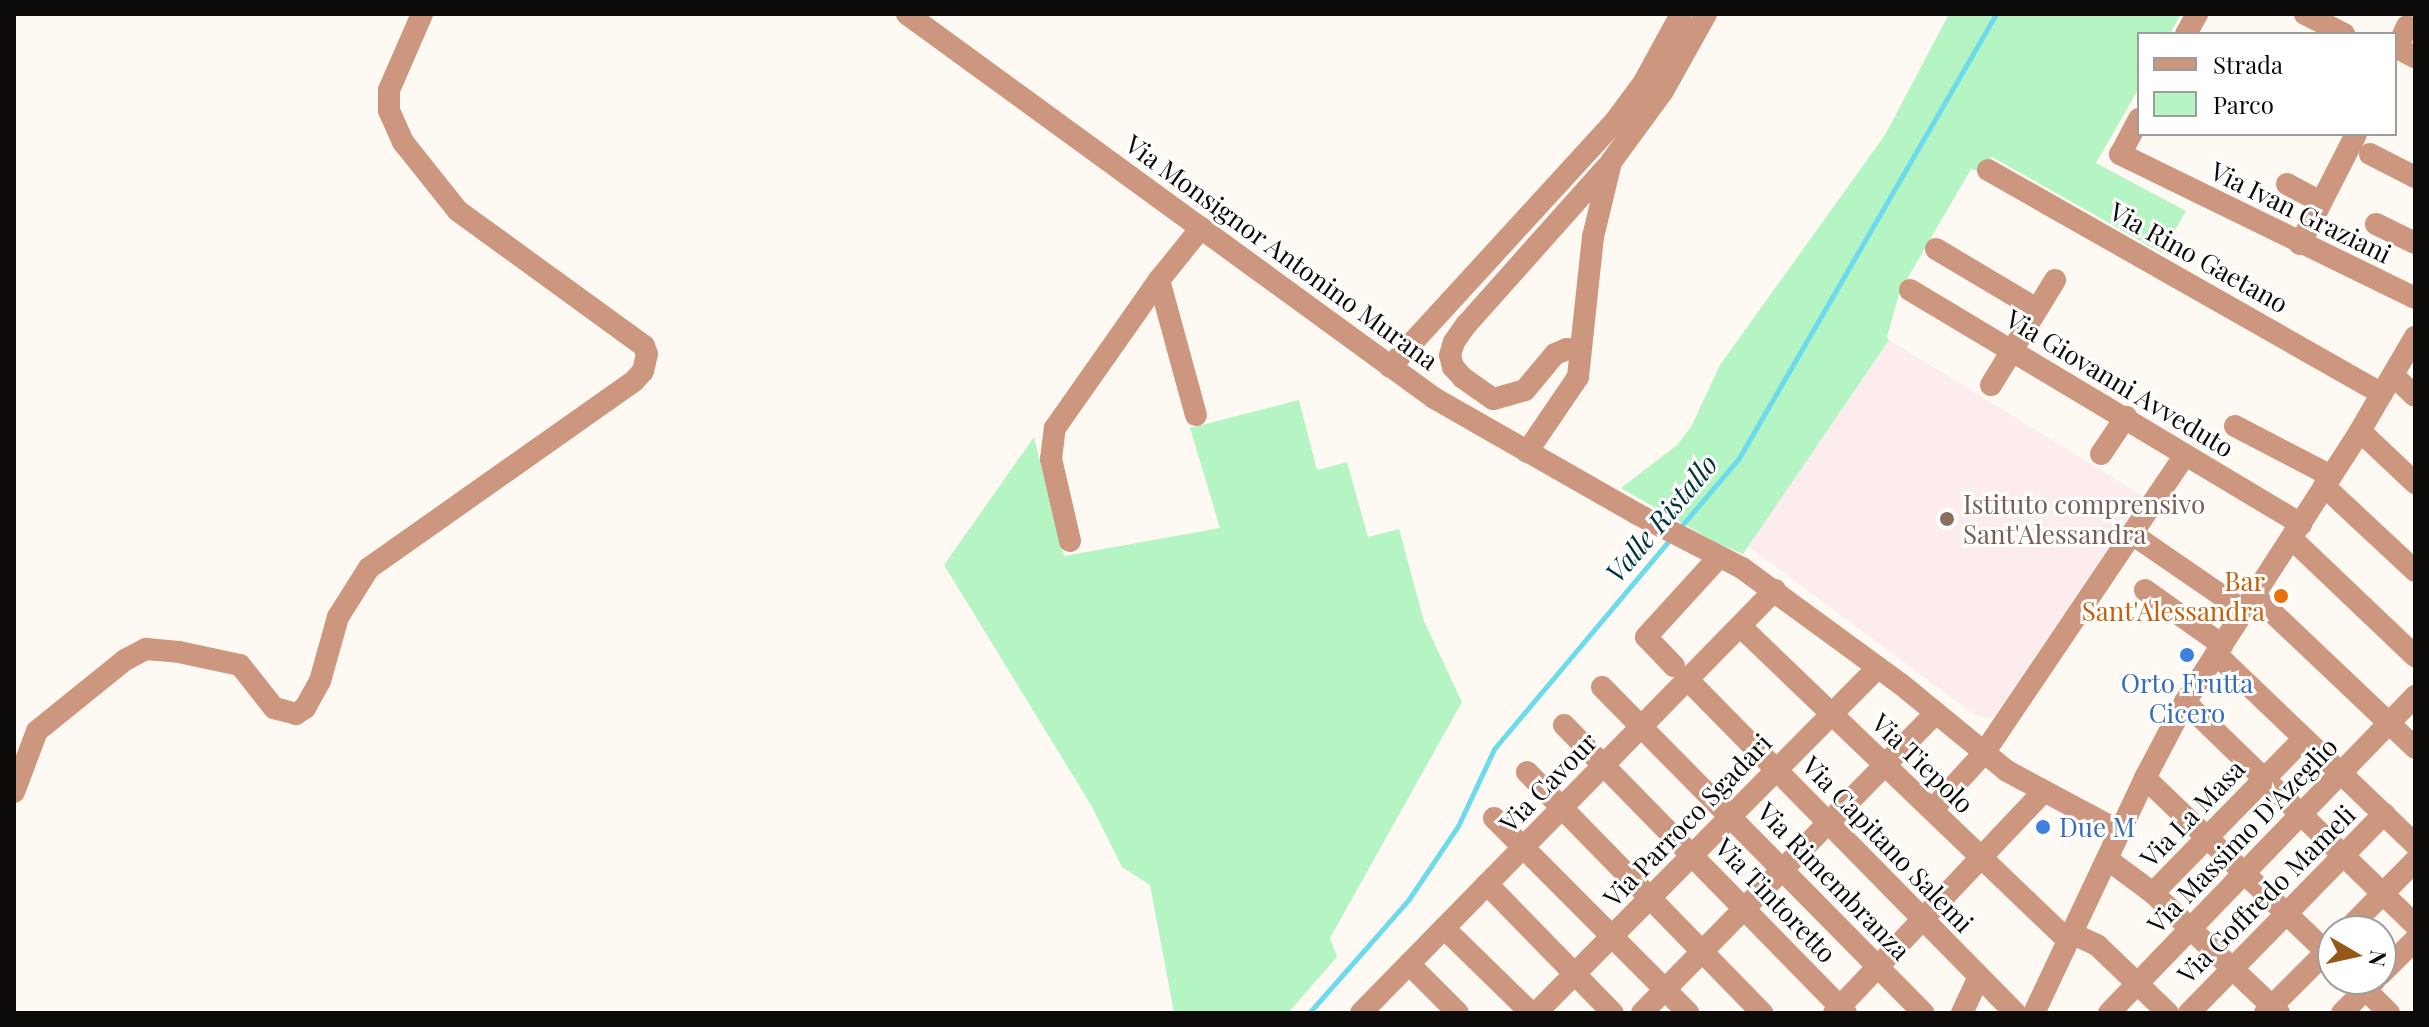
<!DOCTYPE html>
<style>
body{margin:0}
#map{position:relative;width:2429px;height:1027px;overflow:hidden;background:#fff9f4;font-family:"Playfair Display",serif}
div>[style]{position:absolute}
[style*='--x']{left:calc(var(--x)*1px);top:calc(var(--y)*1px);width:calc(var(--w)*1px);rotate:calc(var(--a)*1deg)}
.education>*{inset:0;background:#fcecee}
.green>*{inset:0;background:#b4f5c3}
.stream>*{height:5px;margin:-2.5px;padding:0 2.5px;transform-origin:2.5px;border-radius:2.5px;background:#6edbec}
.minor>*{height:22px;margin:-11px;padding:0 11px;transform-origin:11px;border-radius:11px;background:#cc977e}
.dots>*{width:22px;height:22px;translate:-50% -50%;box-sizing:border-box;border:4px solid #fff;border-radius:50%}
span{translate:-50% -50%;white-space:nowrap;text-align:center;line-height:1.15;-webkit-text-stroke:6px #fff;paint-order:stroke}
.street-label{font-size:26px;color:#0d0b09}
.education-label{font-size:26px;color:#785e54}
.left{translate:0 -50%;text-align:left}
.food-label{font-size:26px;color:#c56008}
.right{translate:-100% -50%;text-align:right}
.shop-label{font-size:26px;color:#366cbe}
.water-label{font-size:28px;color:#00343b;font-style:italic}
.frame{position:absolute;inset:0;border:16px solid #0d0b09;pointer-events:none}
.legend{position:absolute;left:2137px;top:32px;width:260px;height:104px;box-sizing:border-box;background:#fff;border:2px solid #9e9d9d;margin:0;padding:10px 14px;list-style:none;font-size:24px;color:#0d0b09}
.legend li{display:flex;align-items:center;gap:16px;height:40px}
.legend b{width:40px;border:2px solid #9e9d9d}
.north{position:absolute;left:2317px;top:915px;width:80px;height:80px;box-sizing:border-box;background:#fff;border:2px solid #9e9d9d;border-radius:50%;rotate:99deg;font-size:22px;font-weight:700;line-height:32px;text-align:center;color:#0d0b09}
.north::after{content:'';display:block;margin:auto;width:28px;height:36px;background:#945919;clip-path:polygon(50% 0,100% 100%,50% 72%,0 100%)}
</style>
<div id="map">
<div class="education">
<i style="clip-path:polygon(1889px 340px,2143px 496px,1993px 718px,1976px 716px,1748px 546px)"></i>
</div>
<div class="green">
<i style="clip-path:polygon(1949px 14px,2181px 14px,2170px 34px,2139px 34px,2139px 88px,2096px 163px,2186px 211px,2162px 253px,1992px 157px,1978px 171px,1971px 169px,1900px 291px,1887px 337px,1889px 340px,1743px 554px,1715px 542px,1621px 488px,1677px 445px,1691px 427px,1720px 365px,1885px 135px)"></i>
<i style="clip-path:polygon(1299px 400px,1317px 470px,1347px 462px,1368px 537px,1399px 529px,1424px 621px,1462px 702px,1330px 938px,1337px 957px,1288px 1013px,1174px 1013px,1150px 885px,1122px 867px,1091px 805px,944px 565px,1034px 437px,1064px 556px,1220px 528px,1190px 428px)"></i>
</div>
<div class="stream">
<i style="--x:1678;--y:530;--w:94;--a:-49.7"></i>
<i style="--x:1739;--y:458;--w:513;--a:-59.94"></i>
<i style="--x:1309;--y:1013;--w:152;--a:-48.7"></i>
<i style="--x:1409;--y:899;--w:88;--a:-56.1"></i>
<i style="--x:1458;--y:826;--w:85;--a:-64.9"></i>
<i style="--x:1494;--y:749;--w:277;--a:-50"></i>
</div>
<div class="minor">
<i style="--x:907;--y:14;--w:652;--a:36.08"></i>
<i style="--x:1434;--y:398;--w:234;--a:29.7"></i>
<i style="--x:1637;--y:514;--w:118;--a:27.2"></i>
<i style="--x:1742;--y:568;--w:198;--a:36.2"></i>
<i style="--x:1902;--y:685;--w:136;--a:39.3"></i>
<i style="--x:2007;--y:771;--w:127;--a:28.2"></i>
<i style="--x:2305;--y:14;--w:44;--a:27.1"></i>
<i style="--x:2407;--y:26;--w:24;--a:114"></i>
<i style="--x:2397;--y:48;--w:20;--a:27"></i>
<i style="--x:2186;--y:34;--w:23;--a:-61"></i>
<i style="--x:2139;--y:119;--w:40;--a:118"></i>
<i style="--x:2120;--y:154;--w:328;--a:26"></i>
<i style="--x:2370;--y:154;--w:51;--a:27.1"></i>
<i style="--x:1988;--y:170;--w:453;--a:29.6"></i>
<i style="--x:2287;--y:184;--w:38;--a:28"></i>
<i style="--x:2376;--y:224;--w:43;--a:26"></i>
<i style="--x:2300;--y:244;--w:123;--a:-63"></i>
<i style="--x:1936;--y:249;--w:117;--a:30.7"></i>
<i style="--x:1159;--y:280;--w:140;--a:74.7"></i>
<i style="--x:1910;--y:290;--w:456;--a:30.9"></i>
<i style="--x:1578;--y:351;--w:11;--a:-170"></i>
<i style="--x:1567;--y:349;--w:13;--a:157"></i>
<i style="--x:1555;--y:354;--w:47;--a:129.8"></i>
<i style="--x:1525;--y:390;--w:33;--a:164"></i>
<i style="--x:1493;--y:399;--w:37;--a:-145"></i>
<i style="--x:1463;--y:378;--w:15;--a:-132"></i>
<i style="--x:1453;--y:367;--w:12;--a:-104"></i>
<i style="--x:1450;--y:355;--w:14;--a:-73"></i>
<i style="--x:1454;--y:342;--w:21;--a:-55"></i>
<i style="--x:1466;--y:325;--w:212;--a:-48.3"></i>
<i style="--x:1390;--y:367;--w:335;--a:-47.5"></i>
<i style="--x:1616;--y:120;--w:47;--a:-53.6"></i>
<i style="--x:1644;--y:82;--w:77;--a:-61.4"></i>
<i style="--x:2393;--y:375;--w:30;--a:44"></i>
<i style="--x:1991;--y:385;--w:123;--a:-58.6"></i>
<i style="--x:2235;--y:426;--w:108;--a:27.5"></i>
<i style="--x:2360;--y:431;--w:76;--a:43.4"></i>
<i style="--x:1527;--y:452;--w:91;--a:-55.8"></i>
<i style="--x:1578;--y:377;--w:141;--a:-83.9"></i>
<i style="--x:1593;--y:237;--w:77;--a:-76.5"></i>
<i style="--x:1611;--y:162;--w:88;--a:-53.8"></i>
<i style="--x:1663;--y:91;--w:88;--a:-60.8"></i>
<i style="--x:2101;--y:454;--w:45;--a:-56"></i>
<i style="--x:2324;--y:486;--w:125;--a:43"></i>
<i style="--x:2132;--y:534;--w:136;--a:34.5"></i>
<i style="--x:2292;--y:539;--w:170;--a:43.6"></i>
<i style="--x:1070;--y:541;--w:84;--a:-103"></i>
<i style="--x:1051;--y:459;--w:31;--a:-83"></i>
<i style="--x:1055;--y:428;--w:181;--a:-54.9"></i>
<i style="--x:1159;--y:280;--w:67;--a:-51.1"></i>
<i style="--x:2145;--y:590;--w:95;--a:35.5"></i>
<i style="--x:2255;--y:596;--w:221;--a:43.5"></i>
<i style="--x:1740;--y:626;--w:454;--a:43.8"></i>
<i style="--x:2216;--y:654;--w:275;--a:43.7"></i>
<i style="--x:1674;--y:666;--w:40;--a:-134"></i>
<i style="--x:1646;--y:637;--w:108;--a:-47.6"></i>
<i style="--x:1687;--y:679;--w:468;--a:45.5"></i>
<i style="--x:1602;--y:687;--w:458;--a:45.4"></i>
<i style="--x:2185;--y:702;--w:320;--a:44.1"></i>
<i style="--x:1564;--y:725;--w:403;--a:45.6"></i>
<i style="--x:1527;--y:772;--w:337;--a:45.7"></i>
<i style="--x:2145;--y:778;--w:260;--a:43.8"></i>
<i style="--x:14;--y:792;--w:65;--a:-69.3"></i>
<i style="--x:37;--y:731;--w:113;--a:-38.9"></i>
<i style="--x:125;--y:660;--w:24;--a:-28"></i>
<i style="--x:146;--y:649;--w:33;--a:5"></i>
<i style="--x:179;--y:652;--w:62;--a:12"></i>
<i style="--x:240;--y:665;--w:55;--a:51.7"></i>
<i style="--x:274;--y:708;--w:23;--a:15"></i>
<i style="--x:296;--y:714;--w:11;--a:-34"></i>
<i style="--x:305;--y:708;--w:31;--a:-61"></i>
<i style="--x:320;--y:681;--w:66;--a:-74.3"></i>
<i style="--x:338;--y:617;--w:58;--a:-57.7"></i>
<i style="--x:369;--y:568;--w:324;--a:-35.2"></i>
<i style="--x:634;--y:381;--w:13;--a:-48"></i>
<i style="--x:643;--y:371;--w:17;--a:-77"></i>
<i style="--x:647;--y:354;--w:9;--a:-111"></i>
<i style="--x:644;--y:346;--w:230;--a:-144"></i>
<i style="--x:458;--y:211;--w:88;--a:-128.6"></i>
<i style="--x:403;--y:142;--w:34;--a:-114"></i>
<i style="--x:389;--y:111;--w:21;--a:-90"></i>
<i style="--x:389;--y:90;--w:83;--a:-66.5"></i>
<i style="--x:1933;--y:809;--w:76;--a:-47.7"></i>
<i style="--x:1984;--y:753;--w:359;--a:-56"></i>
<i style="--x:1494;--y:818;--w:275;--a:45.1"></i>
<i style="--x:2107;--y:859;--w:57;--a:36.5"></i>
<i style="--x:2153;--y:893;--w:174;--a:43.6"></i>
<i style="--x:1487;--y:884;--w:180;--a:45.7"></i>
<i style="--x:2153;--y:893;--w:216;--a:-45.7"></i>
<i style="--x:1444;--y:928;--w:122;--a:44.3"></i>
<i style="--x:2346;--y:931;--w:98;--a:-45.4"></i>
<i style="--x:2071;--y:933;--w:29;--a:25"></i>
<i style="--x:2097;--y:945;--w:98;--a:43.8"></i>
<i style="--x:1409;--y:964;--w:69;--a:45"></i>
<i style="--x:2381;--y:974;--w:48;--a:-45"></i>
<i style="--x:2355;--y:979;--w:48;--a:45"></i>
<i style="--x:1361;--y:1013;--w:592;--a:-45.62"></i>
<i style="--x:1536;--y:1013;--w:486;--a:-45.3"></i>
<i style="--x:1642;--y:1013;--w:420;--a:-45.6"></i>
<i style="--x:1834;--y:1013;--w:304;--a:-46.6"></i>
<i style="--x:1962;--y:1013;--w:40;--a:-65"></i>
<i style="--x:2034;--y:1013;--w:260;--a:-64.7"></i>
<i style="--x:2145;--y:778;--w:86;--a:-62.2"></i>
<i style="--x:2185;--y:702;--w:323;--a:-57.1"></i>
<i style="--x:2360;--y:431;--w:109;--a:-59.7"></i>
<i style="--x:2109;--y:1013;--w:441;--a:-46"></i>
<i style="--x:2189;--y:1013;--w:279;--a:-45.6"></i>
<i style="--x:2265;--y:1013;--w:96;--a:-45"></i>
<i style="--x:2342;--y:1013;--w:47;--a:-45"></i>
</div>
<div class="dots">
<i style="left:1947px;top:519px;background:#8d6e63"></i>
<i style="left:2281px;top:596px;background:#e8710a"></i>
<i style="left:2187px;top:655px;background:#3f7fe0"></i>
<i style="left:2043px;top:827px;background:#3f7fe0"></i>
</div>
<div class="street-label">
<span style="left:2301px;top:212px;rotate:26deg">Via Ivan Graziani</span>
<span style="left:1282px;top:252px;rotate:36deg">Via Monsignor Antonino Murana</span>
<span style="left:2199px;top:257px;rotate:29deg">Via Rino Gaetano</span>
<span style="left:2120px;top:383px;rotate:31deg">Via Giovanni Avveduto</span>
<span style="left:1923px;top:763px;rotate:44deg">Via Tiepolo</span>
<span style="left:1548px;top:782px;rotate:-46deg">Via Cavour</span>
<span style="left:2192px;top:813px;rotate:-46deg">Via La Masa</span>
<span style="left:1687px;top:820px;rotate:-46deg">Via Parroco Sgadari</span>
<span style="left:2242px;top:835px;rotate:-46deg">Via Massimo D'Azeglio</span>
<span style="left:1888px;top:844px;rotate:46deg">Via Capitano Salemi</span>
<span style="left:1834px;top:881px;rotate:46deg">Via Rimembranza</span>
<span style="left:2266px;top:894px;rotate:-45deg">Via Goffredo Mameli</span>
<span style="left:1776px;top:900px;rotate:46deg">Via Tintoretto</span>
</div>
<div class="education-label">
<span class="left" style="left:1963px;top:519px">Istituto comprensivo<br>Sant'Alessandra</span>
</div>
<div class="food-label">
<span class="right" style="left:2265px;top:596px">Bar<br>Sant'Alessandra</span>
</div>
<div class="shop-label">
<span style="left:2187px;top:698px">Orto Frutta<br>Cicero</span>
<span class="left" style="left:2059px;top:827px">Due M</span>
</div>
<div class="water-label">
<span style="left:1661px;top:518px;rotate:-50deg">Valle Ristallo</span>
</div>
<div class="frame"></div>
<ul class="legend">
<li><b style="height:10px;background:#cc977e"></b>Strada</li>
<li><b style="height:22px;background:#b4f5c3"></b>Parco</li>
</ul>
<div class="north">N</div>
</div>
